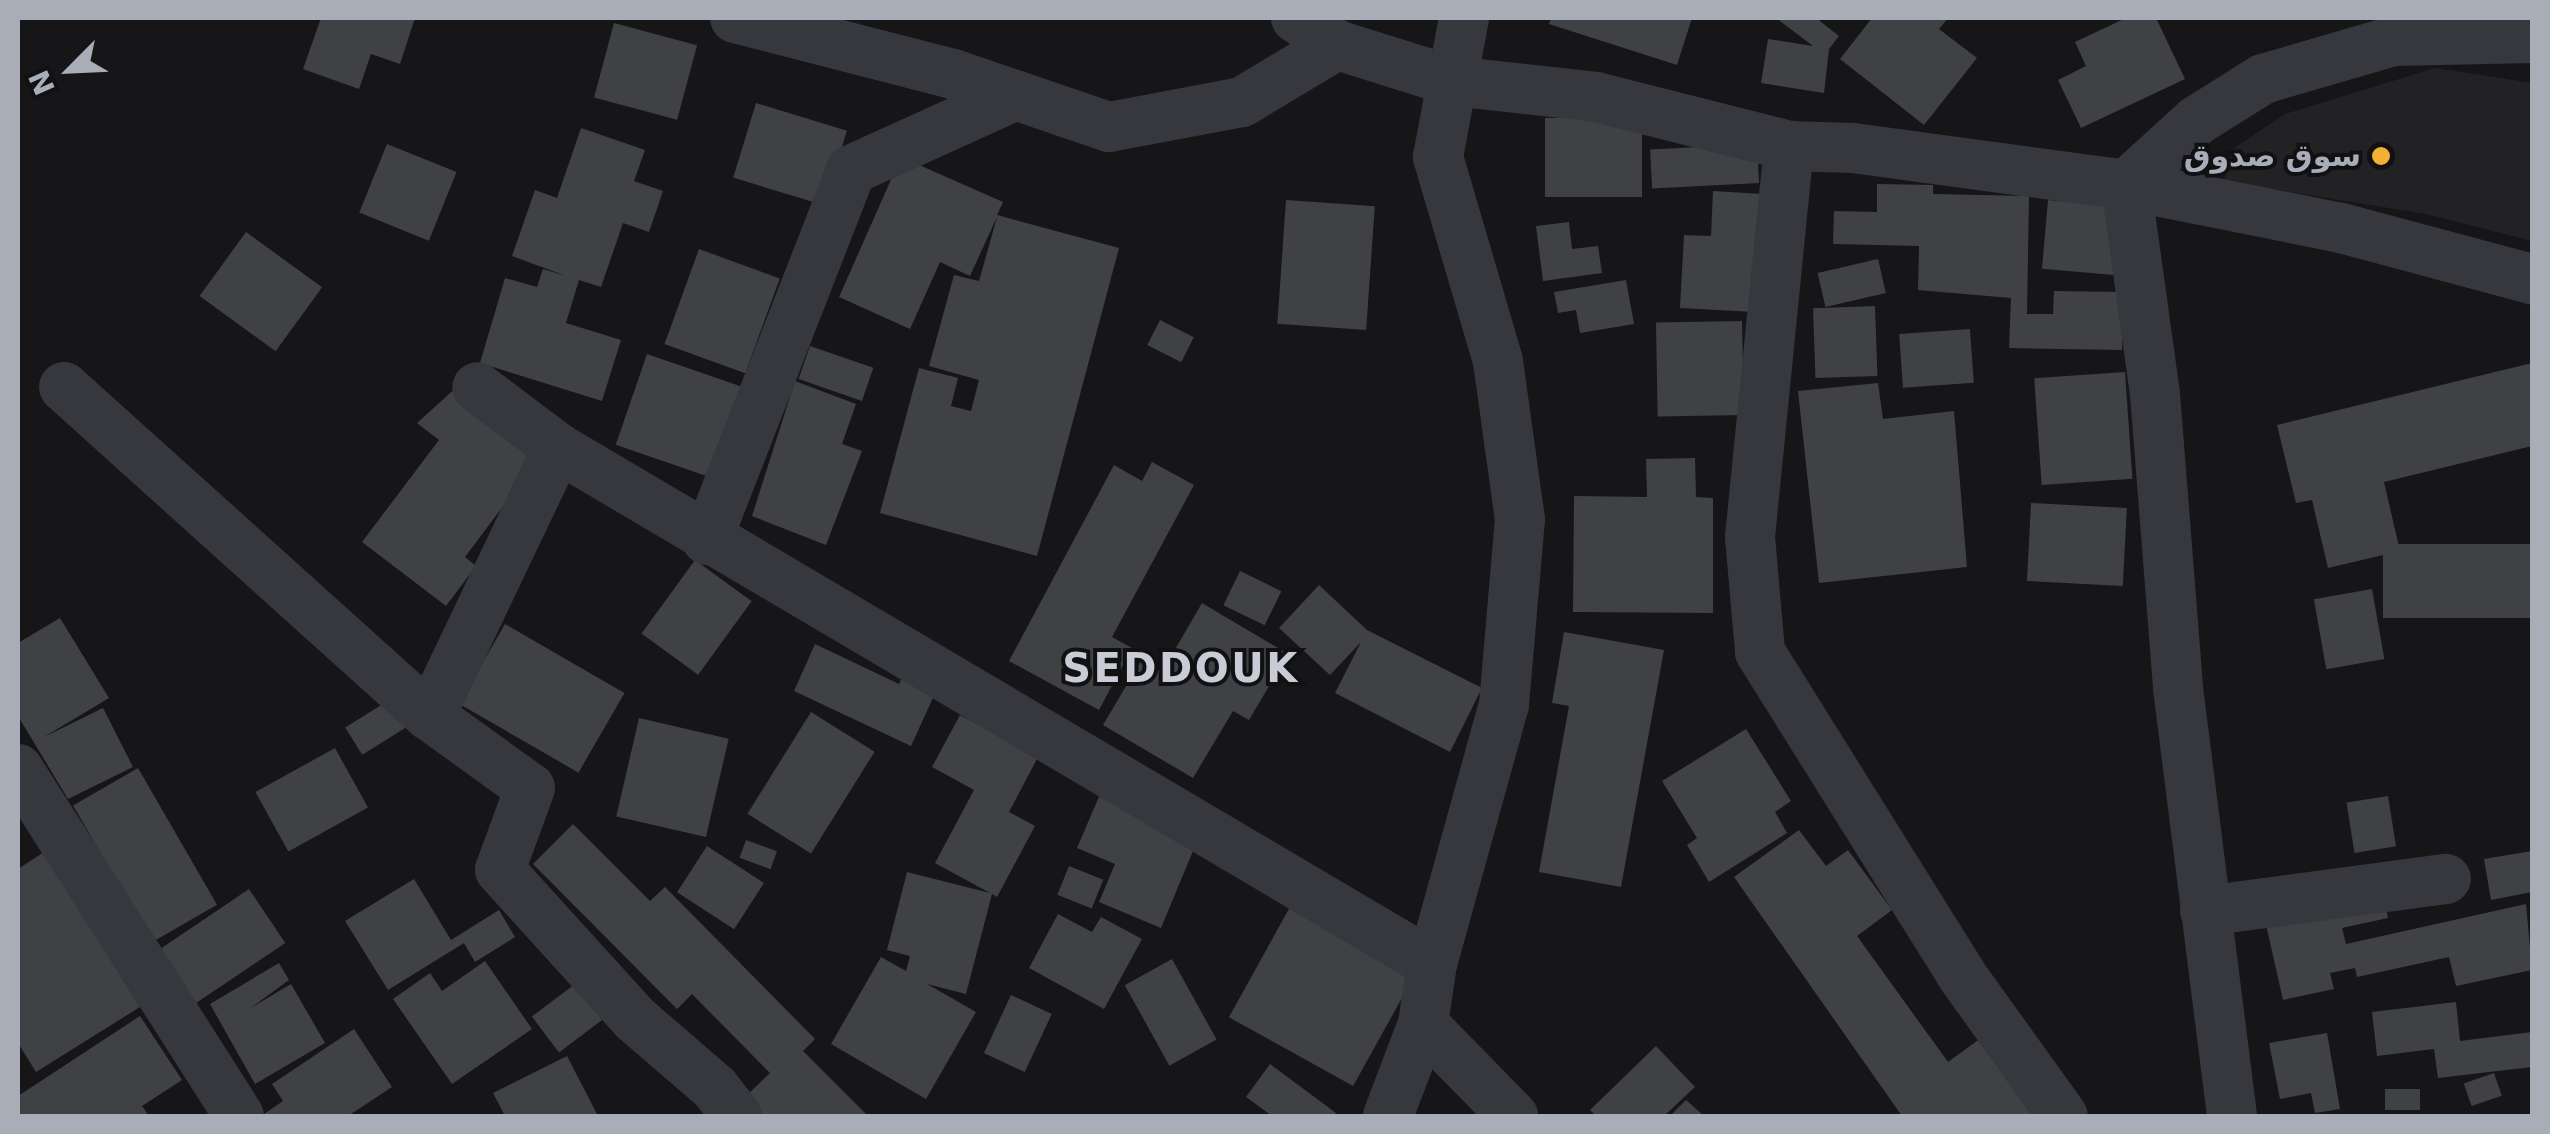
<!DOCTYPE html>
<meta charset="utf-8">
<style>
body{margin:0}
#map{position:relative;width:2550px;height:1134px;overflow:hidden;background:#161618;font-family:"DejaVu Sans","Noto Naskh Arabic",sans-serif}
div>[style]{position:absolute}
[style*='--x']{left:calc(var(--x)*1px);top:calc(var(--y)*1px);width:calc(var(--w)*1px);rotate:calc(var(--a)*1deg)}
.built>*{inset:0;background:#222225}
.building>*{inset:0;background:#404145;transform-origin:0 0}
.minor>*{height:50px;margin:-25px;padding:0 25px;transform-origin:25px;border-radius:25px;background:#37383d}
.dots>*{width:28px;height:28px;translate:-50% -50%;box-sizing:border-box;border:5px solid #111113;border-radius:50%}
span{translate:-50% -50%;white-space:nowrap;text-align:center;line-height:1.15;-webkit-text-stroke:8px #111113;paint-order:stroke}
.poi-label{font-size:30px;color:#a8adb8;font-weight:700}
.right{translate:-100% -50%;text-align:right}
.district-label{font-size:40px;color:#c9ccd4;font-weight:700;letter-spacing:2.5px}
.frame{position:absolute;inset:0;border:20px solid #a8adb8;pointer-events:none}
.north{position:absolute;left:20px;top:20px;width:100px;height:100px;-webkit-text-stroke:8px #111113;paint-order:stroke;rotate:246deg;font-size:28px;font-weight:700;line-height:40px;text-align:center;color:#a8adb8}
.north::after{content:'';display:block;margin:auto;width:35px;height:45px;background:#a8adb8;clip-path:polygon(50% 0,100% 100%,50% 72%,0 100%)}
</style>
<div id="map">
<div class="built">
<i style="clip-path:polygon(2435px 68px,2532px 83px,2532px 241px,2426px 214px,2224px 181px,2233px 149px,2285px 114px)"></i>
</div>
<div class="building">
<i style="clip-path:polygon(321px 18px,415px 18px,400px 64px,371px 54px,359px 89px,303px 69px)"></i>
<i style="clip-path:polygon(1551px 18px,1692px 18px,1677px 65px,1549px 24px)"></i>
<i style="clip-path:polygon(1776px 18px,1816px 18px,1839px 36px,1829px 49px,1824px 93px,1761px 83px,1768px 39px,1813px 46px)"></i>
<i style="clip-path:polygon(1872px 18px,1948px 18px,1939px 29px,1977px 58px,1924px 125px,1840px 59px)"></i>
<i style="clip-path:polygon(2126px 18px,2156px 18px,2185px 79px,2081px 128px,2058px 80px,2086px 66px,2075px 42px)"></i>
<i style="left:614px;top:23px;width:86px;height:77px;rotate:15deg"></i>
<i style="left:756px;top:103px;width:95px;height:78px;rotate:17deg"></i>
<i style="left:1545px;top:118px;width:97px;height:79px"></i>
<i style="clip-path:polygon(581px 128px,645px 150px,634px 181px,663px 191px,649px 232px,623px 223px,601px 287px,579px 280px,566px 323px,621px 340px,602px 401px,480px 363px,505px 278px,537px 287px,543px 269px,566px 276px,512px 256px,535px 190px,557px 198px)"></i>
<i style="left:387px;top:144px;width:75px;height:74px;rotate:22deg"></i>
<i style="left:1757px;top:144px;width:39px;height:107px;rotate:87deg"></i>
<i style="clip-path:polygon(901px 157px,1003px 202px,997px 215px,1119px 248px,1037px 556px,880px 513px,919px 368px,958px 378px,951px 406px,971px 411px,979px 380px,929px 366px,954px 275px,979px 281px,997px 217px,970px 276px,940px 262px,910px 329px,839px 297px)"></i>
<i style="clip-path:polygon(1877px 184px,1933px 185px,1933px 194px,2029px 196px,2027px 314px,2053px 314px,2054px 291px,2123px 292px,2122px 350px,2009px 348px,2011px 298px,1918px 290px,1919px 246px,1833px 244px,1834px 211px,1877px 212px)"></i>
<i style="clip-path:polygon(1713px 191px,1762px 194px,1755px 312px,1680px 308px,1684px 235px,1711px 236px)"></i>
<i style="left:1286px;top:200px;width:89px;height:124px;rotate:4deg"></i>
<i style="left:2048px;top:200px;width:72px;height:69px;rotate:5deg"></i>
<i style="clip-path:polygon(1569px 222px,1572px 249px,1598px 246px,1602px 273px,1543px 281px,1536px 226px)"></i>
<i style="left:246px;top:232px;width:94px;height:79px;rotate:36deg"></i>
<i style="left:699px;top:249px;width:86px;height:101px;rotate:20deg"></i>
<i style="left:1878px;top:259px;width:35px;height:62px;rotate:77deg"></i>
<i style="clip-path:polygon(1626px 280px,1634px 324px,1580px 333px,1576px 310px,1558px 313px,1554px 292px)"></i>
<i style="left:1875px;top:306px;width:70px;height:62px;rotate:88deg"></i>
<i style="left:1160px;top:320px;width:38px;height:28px;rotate:27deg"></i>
<i style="left:1742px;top:321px;width:94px;height:86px;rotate:89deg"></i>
<i style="left:1970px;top:329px;width:54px;height:71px;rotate:86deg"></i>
<i style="left:810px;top:346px;width:67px;height:35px;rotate:19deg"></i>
<i style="left:647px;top:354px;width:102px;height:96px;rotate:19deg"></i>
<i style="clip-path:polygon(2532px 363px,2532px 446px,2384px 482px,2400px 551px,2328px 568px,2312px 500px,2296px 503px,2277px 425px)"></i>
<i style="left:2125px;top:372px;width:107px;height:91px;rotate:86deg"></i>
<i style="clip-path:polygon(795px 381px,856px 404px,842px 444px,862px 451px,826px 545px,752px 516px)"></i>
<i style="clip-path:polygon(1878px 383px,1883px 419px,1954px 411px,1967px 567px,1819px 583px,1798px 391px)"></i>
<i style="clip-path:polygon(458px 386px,537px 461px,465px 557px,476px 566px,446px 606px,362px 542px,439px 440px,417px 423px)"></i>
<i style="clip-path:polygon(1695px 458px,1696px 497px,1713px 498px,1713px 613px,1573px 612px,1574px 496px,1647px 497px,1646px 459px)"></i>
<i style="clip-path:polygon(1152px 462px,1194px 485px,1112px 637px,1132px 648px,1099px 710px,1009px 661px,1114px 465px,1142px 481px)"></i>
<i style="left:2031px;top:503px;width:96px;height:78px;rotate:3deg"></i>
<i style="left:2532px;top:544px;width:74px;height:149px;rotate:90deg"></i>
<i style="left:695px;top:560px;width:70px;height:91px;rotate:36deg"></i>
<i style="left:1240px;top:571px;width:46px;height:38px;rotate:26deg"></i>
<i style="clip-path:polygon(1319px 585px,1367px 630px,1482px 688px,1450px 752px,1335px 693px,1361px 642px,1330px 675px,1279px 628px)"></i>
<i style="left:2372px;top:589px;width:71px;height:59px;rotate:80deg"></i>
<i style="clip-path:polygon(1202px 603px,1288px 654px,1249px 720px,1233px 711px,1193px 778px,1103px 725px,1142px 659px,1162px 672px)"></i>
<i style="clip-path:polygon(60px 618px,109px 698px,44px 737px,103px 708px,133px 767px,68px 799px,18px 716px,18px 643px)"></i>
<i style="left:505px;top:624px;width:138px;height:92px;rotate:30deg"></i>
<i style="clip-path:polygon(1564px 632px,1664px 650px,1621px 887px,1539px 872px,1569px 706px,1552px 703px)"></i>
<i style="clip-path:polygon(815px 644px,899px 684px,904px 673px,937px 689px,911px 746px,794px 691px)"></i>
<i style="left:391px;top:699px;width:32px;height:54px;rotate:58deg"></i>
<i style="left:811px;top:712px;width:75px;height:120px;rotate:32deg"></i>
<i style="clip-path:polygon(960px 715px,1038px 757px,1009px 812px,1035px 826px,997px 897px,992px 894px,966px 994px,927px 984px,976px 1012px,926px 1099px,831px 1044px,881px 957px,906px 971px,910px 956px,887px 950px,907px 872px,990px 893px,935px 863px,974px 790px,932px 767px)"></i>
<i style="left:639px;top:718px;width:92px;height:101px;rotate:13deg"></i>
<i style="clip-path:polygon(1746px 729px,1791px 801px,1775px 812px,1787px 833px,1709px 882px,1687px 845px,1697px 838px,1662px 781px)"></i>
<i style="left:335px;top:748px;width:68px;height:91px;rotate:61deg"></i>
<i style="left:138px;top:768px;width:158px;height:75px;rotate:60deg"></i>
<i style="clip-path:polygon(1101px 792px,1200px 834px,1161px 928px,1099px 902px,1115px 864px,1077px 848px)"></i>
<i style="left:2388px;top:796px;width:51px;height:42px;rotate:81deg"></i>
<i style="clip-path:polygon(573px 824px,650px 901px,665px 887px,815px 1039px,803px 1051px,868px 1116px,762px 1116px,744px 1098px,770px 1073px,692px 994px,677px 1009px,533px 864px)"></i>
<i style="clip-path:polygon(1799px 830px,1826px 866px,1848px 850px,1892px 910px,1857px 936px,1948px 1062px,1981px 1038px,2038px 1116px,1902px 1116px,1734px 877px)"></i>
<i style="left:746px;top:840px;width:33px;height:19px;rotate:20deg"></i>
<i style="left:707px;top:846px;width:68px;height:55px;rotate:33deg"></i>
<i style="clip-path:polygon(2532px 851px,2532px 892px,2491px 900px,2484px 859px)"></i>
<i style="clip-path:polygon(44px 852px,140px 1007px,36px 1072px,18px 1043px,18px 869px)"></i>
<i style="left:1069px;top:866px;width:37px;height:31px;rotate:22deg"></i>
<i style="clip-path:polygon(414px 879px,451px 940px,499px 910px,515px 937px,475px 962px,464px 943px,388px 990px,345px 921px)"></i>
<i style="left:249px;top:889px;width:65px;height:113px;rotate:56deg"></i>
<i style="clip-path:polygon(2383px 894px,2388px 918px,2342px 928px,2346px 944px,2526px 904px,2532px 970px,2456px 986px,2449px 957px,2357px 977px,2355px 968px,2330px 973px,2334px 989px,2283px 1000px,2265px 920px)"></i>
<i style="left:1290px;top:907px;width:142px;height:126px;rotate:29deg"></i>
<i style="clip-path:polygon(1058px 914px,1092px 932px,1101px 917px,1142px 939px,1104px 1009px,1029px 968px)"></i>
<i style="left:1172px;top:959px;width:92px;height:54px;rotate:61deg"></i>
<i style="clip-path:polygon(485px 961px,532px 1029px,452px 1084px,393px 999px,430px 973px,442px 991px)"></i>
<i style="clip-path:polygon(279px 963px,289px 980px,249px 1009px,291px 984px,325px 1043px,255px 1084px,210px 1004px)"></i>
<i style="left:575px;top:984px;width:45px;height:54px;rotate:53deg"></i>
<i style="left:1011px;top:995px;width:45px;height:64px;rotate:25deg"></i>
<i style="clip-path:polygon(2456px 1002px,2460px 1041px,2532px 1032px,2532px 1067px,2438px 1078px,2434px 1049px,2377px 1056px,2372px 1012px)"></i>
<i style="clip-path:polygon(140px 1016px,182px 1080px,142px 1106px,149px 1116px,18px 1116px,18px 1096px)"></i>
<i style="clip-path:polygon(354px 1029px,392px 1087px,348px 1116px,261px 1116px,283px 1101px,272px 1084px)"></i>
<i style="clip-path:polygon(2327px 1033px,2340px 1109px,2315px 1113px,2311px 1093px,2280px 1099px,2269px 1043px)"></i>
<i style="clip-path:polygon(1656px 1046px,1695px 1087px,1664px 1116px,1596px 1116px,1590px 1110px)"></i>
<i style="clip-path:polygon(567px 1056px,598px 1116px,505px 1116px,493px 1093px)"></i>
<i style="clip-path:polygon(1270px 1064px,1336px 1113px,1333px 1116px,1272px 1116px,1246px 1097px)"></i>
<i style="left:2494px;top:1073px;width:24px;height:32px;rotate:71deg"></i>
<i style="left:2385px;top:1089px;width:35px;height:21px"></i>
<i style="clip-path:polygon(1686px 1100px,1704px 1116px,1670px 1116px)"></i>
</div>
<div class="minor">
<i style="--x:735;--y:18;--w:225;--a:14.4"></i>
<i style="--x:953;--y:74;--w:165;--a:18.8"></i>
<i style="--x:1109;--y:127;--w:135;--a:-10.6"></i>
<i style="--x:1242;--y:102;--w:111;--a:-31"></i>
<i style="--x:1296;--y:18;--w:49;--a:33.4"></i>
<i style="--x:1337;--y:45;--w:121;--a:17.4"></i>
<i style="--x:1452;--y:81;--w:145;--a:6.3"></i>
<i style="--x:1596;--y:97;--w:199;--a:14.2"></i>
<i style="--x:1789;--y:146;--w:393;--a:95.7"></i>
<i style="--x:1750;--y:537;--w:115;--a:85"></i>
<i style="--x:1760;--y:652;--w:383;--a:58"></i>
<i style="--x:1963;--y:977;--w:171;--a:54.3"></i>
<i style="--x:1789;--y:146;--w:64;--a:1.8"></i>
<i style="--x:1853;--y:148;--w:275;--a:7.7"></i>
<i style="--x:2126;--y:185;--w:211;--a:82.1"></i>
<i style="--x:2155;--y:394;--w:295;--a:85.5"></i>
<i style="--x:2178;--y:688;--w:431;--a:82.8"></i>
<i style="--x:2126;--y:185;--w:95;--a:-42.4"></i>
<i style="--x:2196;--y:121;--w:79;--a:-32.1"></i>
<i style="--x:2263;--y:79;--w:136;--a:-16.2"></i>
<i style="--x:2394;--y:41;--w:138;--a:-1.2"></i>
<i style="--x:2126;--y:185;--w:219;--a:11.3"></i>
<i style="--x:2341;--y:228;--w:198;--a:15"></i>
<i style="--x:64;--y:387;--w:492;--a:42"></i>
<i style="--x:430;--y:716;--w:123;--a:35.8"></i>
<i style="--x:530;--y:788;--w:87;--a:110.1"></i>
<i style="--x:500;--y:870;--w:200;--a:47.8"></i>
<i style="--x:634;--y:1018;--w:107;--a:40.8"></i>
<i style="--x:715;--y:1088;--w:36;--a:52"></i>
<i style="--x:558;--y:448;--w:1015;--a:30.56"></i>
<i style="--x:707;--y:540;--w:397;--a:-68.7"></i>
<i style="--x:851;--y:170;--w:181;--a:-24.4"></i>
<i style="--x:430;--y:716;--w:297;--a:-64.5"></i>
<i style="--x:558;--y:448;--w:101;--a:-143"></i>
<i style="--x:18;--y:769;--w:411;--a:57.5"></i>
<i style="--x:2205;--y:911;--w:243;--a:-7.6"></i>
<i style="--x:1423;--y:1024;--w:129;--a:45.6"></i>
<i style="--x:1388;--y:1116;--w:98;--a:-69.2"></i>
<i style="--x:1423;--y:1024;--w:61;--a:-81.5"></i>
<i style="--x:1432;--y:964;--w:269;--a:-74.5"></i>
<i style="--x:1504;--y:705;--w:186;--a:-85.1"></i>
<i style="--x:1520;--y:520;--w:161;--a:-97.9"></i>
<i style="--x:1498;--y:361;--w:213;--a:-106.4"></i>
<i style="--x:1438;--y:157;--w:141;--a:-79.4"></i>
</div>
<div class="dots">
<i style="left:2381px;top:156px;background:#f2b134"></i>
</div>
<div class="poi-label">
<span class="right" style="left:2361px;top:156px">سوق صدوق</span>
</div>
<div class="district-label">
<span style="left:1181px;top:668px">SEDDOUK</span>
</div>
<div class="frame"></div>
<div class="north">N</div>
</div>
